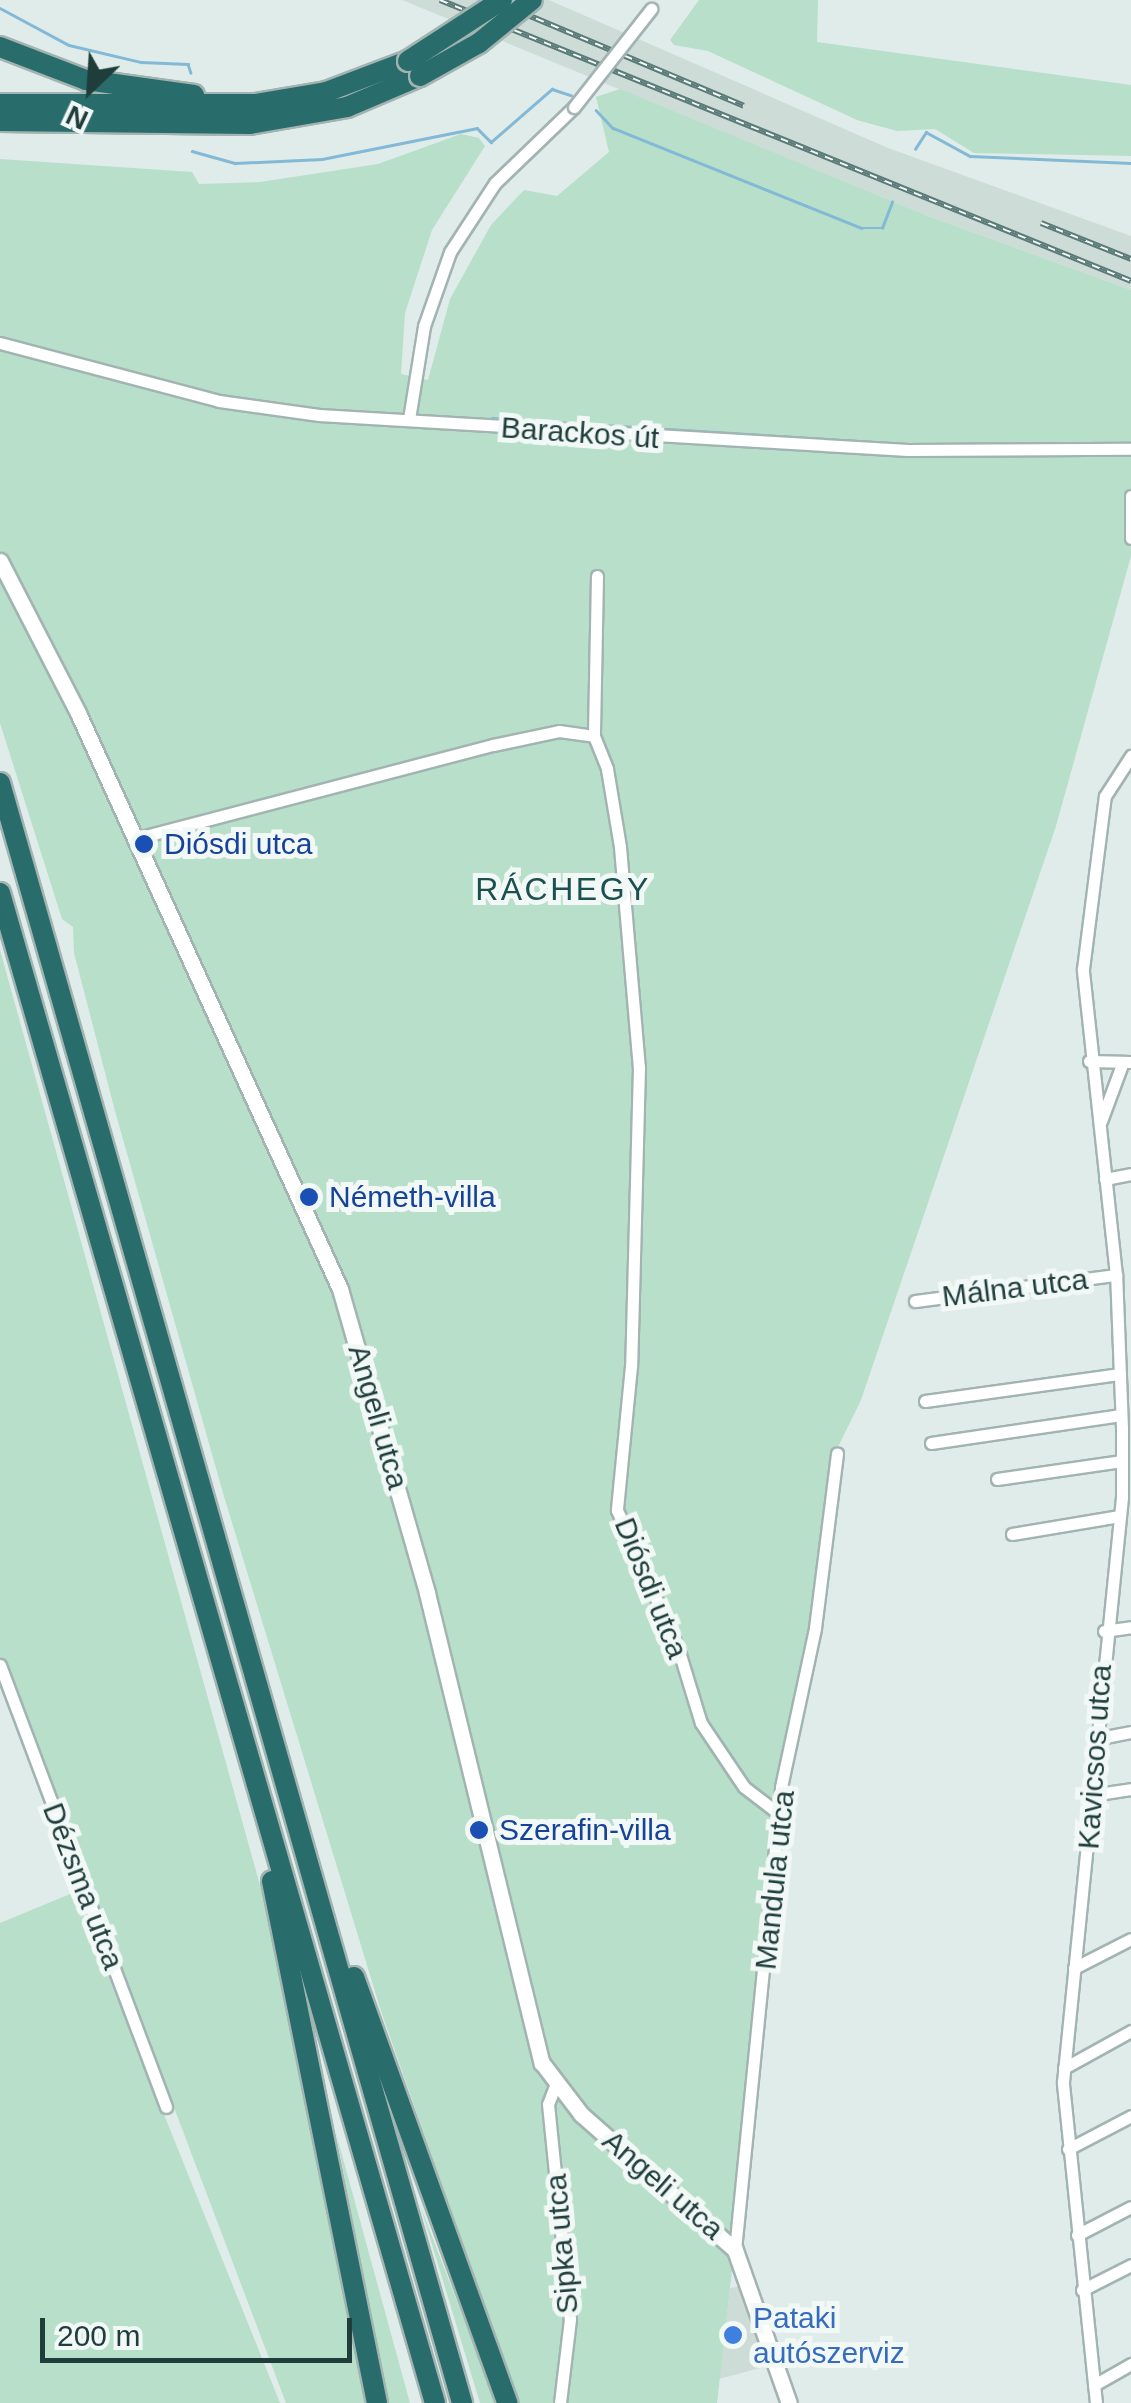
<!DOCTYPE html>
<meta charset="utf-8">
<style>
body{margin:0}
#map{position:relative;width:1131px;height:2403px;overflow:hidden;background:#e0ece9;font-family:Arial,sans-serif}
div>[style]{position:absolute}
[style*='--x']{left:calc(var(--x)*1px);top:calc(var(--y)*1px);width:calc(var(--w)*1px);rotate:calc(var(--a)*1deg)}
.built>*{inset:0;background:#cedcd8}
.green>*{inset:0;background:#b7dfc9}
.stream>*{height:2.5px;margin:-1.25px;padding:0 1.25px;transform-origin:1.25px;border-radius:1.25px;background:#83b9d6}
.roads{filter:drop-shadow(2px 0 #a2b4b1) drop-shadow(-2px 0 #a2b4b1) drop-shadow(0 2px #a2b4b1) drop-shadow(0 -2px #a2b4b1)}
.street>*{height:11px;margin:-5.5px;padding:0 5.5px;transform-origin:5.5px;border-radius:5.5px;background:#fff}
.secondary>*{height:15px;margin:-7.5px;padding:0 7.5px;transform-origin:7.5px;border-radius:7.5px;background:#fff}
.highway>*{height:20px;margin:-10px;padding:0 10px;transform-origin:10px;border-radius:10px;background:#296c6c}
.rail>*{height:6px;margin-top:-3px;transform-origin:0;background:repeating-linear-gradient(90deg,#f1f8f6 0 8px,#597a77 0 16px);box-sizing:border-box;border-block:2px solid #597a77}
.bridges{filter:drop-shadow(2px 0 #a2b4b1) drop-shadow(-2px 0 #a2b4b1) drop-shadow(0 2px #a2b4b1) drop-shadow(0 -2px #a2b4b1)}
.street-bridge>*{height:11px;margin:-5.5px;padding:0 5.5px;transform-origin:5.5px;border-radius:5.5px;background:#fff}
.highway-bridge>*{height:20px;margin:-10px;padding:0 10px;transform-origin:10px;border-radius:10px;background:#296c6c}
.dots>*{width:28px;height:28px;translate:-50% -50%;box-sizing:border-box;border:5px solid #f1f8f6;border-radius:50%}
span{translate:-50% -50%;white-space:nowrap;text-align:center;line-height:1.15;-webkit-text-stroke:10px #f1f8f6;paint-order:stroke}
.street-label{font-size:30px;color:#1f3e3b}
.transit-label{font-size:30px;color:#164399}
.left{translate:0 -50%;text-align:left}
.shop-label{font-size:30px;color:#366cbe}
.neighbourhood-label{font-size:32px;color:#1a514f;letter-spacing:2.5px}
.north{position:absolute;left:40px;top:40px;width:100px;height:100px;-webkit-text-stroke:8px #f1f8f6;paint-order:stroke;rotate:205deg;font-size:28px;font-weight:700;line-height:40px;text-align:center;color:#1f3e3b}
.north::after{content:'';display:block;margin:auto;width:35px;height:45px;background:#1f3e3b;clip-path:polygon(50% 0,100% 100%,50% 72%,0 100%)}
.scale{position:absolute;left:40px;top:2318px;width:312px;height:45px;box-sizing:border-box;border:5px solid #1f3e3b;border-top:0;padding-left:12px;font-size:30px;line-height:35px;white-space:nowrap;color:#1f3e3b;-webkit-text-stroke:8px #f1f8f6;paint-order:stroke}
</style>
<div id="map">
<div class="built">
<i style="clip-path:polygon(402px 0,549px 0,888px 148px,1131px 236px,1131px 290px,928px 216px)"></i>
<i style="clip-path:polygon(742px 2286px,768px 2366px,719px 2379px,730px 2288px)"></i>
</div>
<div class="green">
<i style="clip-path:polygon(699px 0,818px 0,817px 42px,1131px 85px,1131px 156px,974px 153px,935px 129px,897px 131px,857px 120px,708px 51px,674px 45px,670px 40px)"></i>
<i style="clip-path:polygon(620px 89px,928px 216px,1131px 290px,1131px 556px,1056px 826px,861px 1400px,836px 1451px,788px 1774px,717px 2403px,518px 2403px,381px 2011px,223px 1493px,115px 1111px,74px 953px,73px 927px,62px 919px,0 723px,0 159px,192px 172px,199px 184px,260px 182px,378px 164px,461px 134px,479px 138px,485px 146px,432px 230px,405px 313px,401px 374px,428px 380px,450px 299px,491px 225px,524px 190px,557px 196px,609px 152px,596px 97px)"></i>
<i style="clip-path:polygon(0 950px,266px 1907px,367px 2403px,286px 2403px,120px 1965px,119px 1945px,96px 1910px,91px 1886px,75px 1893px,280px 2403px,0 2403px,0 1923px,75px 1892px,0 1680px)"></i>
<i style="clip-path:polygon(336px 2133px,410px 2403px,387px 2403px)"></i>
<i style="clip-path:polygon(420px 2205px,496px 2403px,480px 2403px)"></i>
</div>
<div class="stream">
<i style="--x:0;--y:8;--w:78;--a:28.2"></i>
<i style="--x:69;--y:45;--w:74;--a:13.3"></i>
<i style="--x:141;--y:62;--w:47;--a:2.4"></i>
<i style="--x:188;--y:64;--w:9;--a:72"></i>
<i style="--x:596;--y:110;--w:25;--a:47"></i>
<i style="--x:613;--y:128;--w:268;--a:21.9"></i>
<i style="--x:862;--y:228;--w:20;--a:0"></i>
<i style="--x:882;--y:228;--w:28;--a:-69"></i>
<i style="--x:915;--y:149;--w:20;--a:-57"></i>
<i style="--x:926;--y:132;--w:50;--a:28.6"></i>
<i style="--x:970;--y:156;--w:161;--a:2.5"></i>
<i style="--x:192;--y:151;--w:45;--a:15.6"></i>
<i style="--x:235;--y:163;--w:87;--a:-2.6"></i>
<i style="--x:322;--y:159;--w:158;--a:-11.3"></i>
<i style="--x:477;--y:128;--w:20;--a:45"></i>
<i style="--x:491;--y:142;--w:81;--a:-41"></i>
<i style="--x:552;--y:89;--w:20;--a:18"></i>
<i style="--x:492;--y:418;--w:366;--a:3.6"></i>
</div>
<div class="roads">
<div class="street">
<i style="--x:0;--y:343;--w:227;--a:14.8"></i>
<i style="--x:219;--y:401;--w:101;--a:8"></i>
<i style="--x:319;--y:415;--w:590;--a:3.4"></i>
<i style="--x:908;--y:450;--w:223;--a:-0.3"></i>
<i style="--x:409;--y:419;--w:94;--a:-80.8"></i>
<i style="--x:424;--y:326;--w:78;--a:-70.6"></i>
<i style="--x:450;--y:252;--w:82;--a:-56.9"></i>
<i style="--x:495;--y:183;--w:110;--a:-43.9"></i>
<i style="--x:1131;--y:496;--w:42;--a:90"></i>
<i style="--x:597;--y:576;--w:160;--a:91.1"></i>
<i style="--x:594;--y:736;--w:35;--a:68"></i>
<i style="--x:607;--y:769;--w:79;--a:80.5"></i>
<i style="--x:620;--y:847;--w:221;--a:85.1"></i>
<i style="--x:639;--y:1067;--w:299;--a:91.5"></i>
<i style="--x:631;--y:1366;--w:145;--a:95.6"></i>
<i style="--x:617;--y:1510;--w:151;--a:66.2"></i>
<i style="--x:678;--y:1648;--w:78;--a:73"></i>
<i style="--x:701;--y:1723;--w:77;--a:56.1"></i>
<i style="--x:744;--y:1787;--w:43;--a:37.4"></i>
<i style="--x:134;--y:839;--w:371;--a:-14.7"></i>
<i style="--x:493;--y:745;--w:67;--a:-12"></i>
<i style="--x:559;--y:731;--w:35;--a:8"></i>
<i style="--x:1089;--y:1061;--w:42;--a:1.4"></i>
<i style="--x:1101;--y:1121;--w:63;--a:-69.6"></i>
<i style="--x:1105;--y:1179;--w:26;--a:-11"></i>
<i style="--x:915;--y:1301;--w:203;--a:-7.4"></i>
<i style="--x:925;--y:1401;--w:197;--a:-7.9"></i>
<i style="--x:931;--y:1443;--w:192;--a:-8.4"></i>
<i style="--x:997;--y:1479;--w:126;--a:-8.2"></i>
<i style="--x:1012;--y:1534;--w:109;--a:-9.5"></i>
<i style="--x:1104;--y:1631;--w:27;--a:-8"></i>
<i style="--x:0;--y:1665;--w:472;--a:69.4"></i>
<i style="--x:1095;--y:1739;--w:37;--a:-11"></i>
<i style="--x:1091;--y:1795;--w:40;--a:-8.5"></i>
<i style="--x:1074;--y:1968;--w:64;--a:-27"></i>
<i style="--x:1064;--y:2068;--w:77;--a:-28.9"></i>
<i style="--x:555;--y:2086;--w:19;--a:111"></i>
<i style="--x:548;--y:2104;--w:216;--a:84.2"></i>
<i style="--x:570;--y:2319;--w:85;--a:96.8"></i>
<i style="--x:1068;--y:2149;--w:71;--a:-27.6"></i>
<i style="--x:1077;--y:2235;--w:61;--a:-27.4"></i>
<i style="--x:735;--y:2250;--w:465;--a:-84.3"></i>
<i style="--x:781;--y:1787;--w:163;--a:-77.9"></i>
<i style="--x:815;--y:1628;--w:176;--a:-82.8"></i>
<i style="--x:1082;--y:2290;--w:55;--a:-27"></i>
<i style="--x:1094;--y:2385;--w:43;--a:-29.6"></i>
<i style="--x:1096;--y:2403;--w:323;--a:-95.9"></i>
<i style="--x:1063;--y:2082;--w:588;--a:-84.24"></i>
<i style="--x:1122;--y:1497;--w:69;--a:-90"></i>
<i style="--x:1122;--y:1428;--w:153;--a:-92.2"></i>
<i style="--x:1116;--y:1275;--w:308;--a:-96.2"></i>
<i style="--x:1083;--y:969;--w:174;--a:-82.8"></i>
<i style="--x:1105;--y:796;--w:48;--a:-57"></i>
</div>
<div class="secondary">
<i style="--x:0;--y:561;--w:171;--a:62.8"></i>
<i style="--x:78;--y:713;--w:633;--a:65.54"></i>
<i style="--x:340;--y:1289;--w:316;--a:74"></i>
<i style="--x:427;--y:1593;--w:484;--a:76.3"></i>
<i style="--x:542;--y:2063;--w:64;--a:52.6"></i>
<i style="--x:581;--y:2114;--w:205;--a:41.4"></i>
<i style="--x:735;--y:2250;--w:162;--a:70.6"></i>
</div>
<div class="highway">
<i style="--x:0;--y:47;--w:92;--a:21"></i>
<i style="--x:86;--y:80;--w:109;--a:7.9"></i>
<i style="--x:0;--y:104;--w:255;--a:0"></i>
<i style="--x:255;--y:104;--w:72;--a:-9.6"></i>
<i style="--x:326;--y:92;--w:88;--a:-20.7"></i>
<i style="--x:0;--y:121;--w:250;--a:0.7"></i>
<i style="--x:250;--y:124;--w:98;--a:-9.9"></i>
<i style="--x:347;--y:107;--w:79;--a:-23"></i>
<i style="--x:0;--y:783;--w:1685;--a:74.08"></i>
<i style="--x:0;--y:893;--w:1571;--a:73.93"></i>
<i style="--x:272;--y:1881;--w:532;--a:78.63"></i>
<i style="--x:354;--y:1977;--w:453;--a:70.2"></i>
</div>
</div>
<div class="rail">
<i style="--x:440;--y:0;--w:746;--a:22.13"></i>
<i style="--x:492;--y:0;--w:273;--a:22.8"></i>
<i style="--x:1041;--y:223;--w:97;--a:21.8"></i>
</div>
<div class="bridges">
<div class="street-bridge">
<i style="--x:574;--y:107;--w:125;--a:-51.8"></i>
</div>
<div class="highway-bridge">
<i style="--x:408;--y:61;--w:112;--a:-33"></i>
<i style="--x:420;--y:76;--w:68;--a:-29.2"></i>
<i style="--x:479;--y:43;--w:68;--a:-39.1"></i>
</div>
</div>
<div class="dots">
<i style="left:144px;top:844px;background:#1a4fb4"></i>
<i style="left:309px;top:1197px;background:#1a4fb4"></i>
<i style="left:479px;top:1830px;background:#1a4fb4"></i>
<i style="left:733px;top:2335px;background:#3f7fe0"></i>
</div>
<div class="street-label">
<span style="left:580px;top:433px;rotate:4deg">Barackos út</span>
<span style="left:1015px;top:1288px;rotate:-7deg">Málna utca</span>
<span style="left:378px;top:1417px;rotate:74deg">Angeli utca</span>
<span style="left:651px;top:1588px;rotate:68deg">Diósdi utca</span>
<span style="left:1095px;top:1757px;rotate:-86deg">Kavicsos utca</span>
<span style="left:775px;top:1880px;rotate:-84deg">Mandula utca</span>
<span style="left:83px;top:1886px;rotate:69deg">Dézsma utca</span>
<span style="left:663px;top:2185px;rotate:41deg">Angeli utca</span>
<span style="left:562px;top:2244px;rotate:-95deg">Sipka utca</span>
</div>
<div class="transit-label">
<span class="left" style="left:164px;top:844px">Diósdi utca</span>
<span class="left" style="left:329px;top:1197px">Németh-villa</span>
<span class="left" style="left:499px;top:1830px">Szerafin-villa</span>
</div>
<div class="shop-label">
<span class="left" style="left:753px;top:2335px">Pataki<br>autószerviz</span>
</div>
<div class="neighbourhood-label">
<span style="left:563px;top:889px">RÁCHEGY</span>
</div>
<div class="north">N</div>
<div class="scale">200 m</div>
</div>
